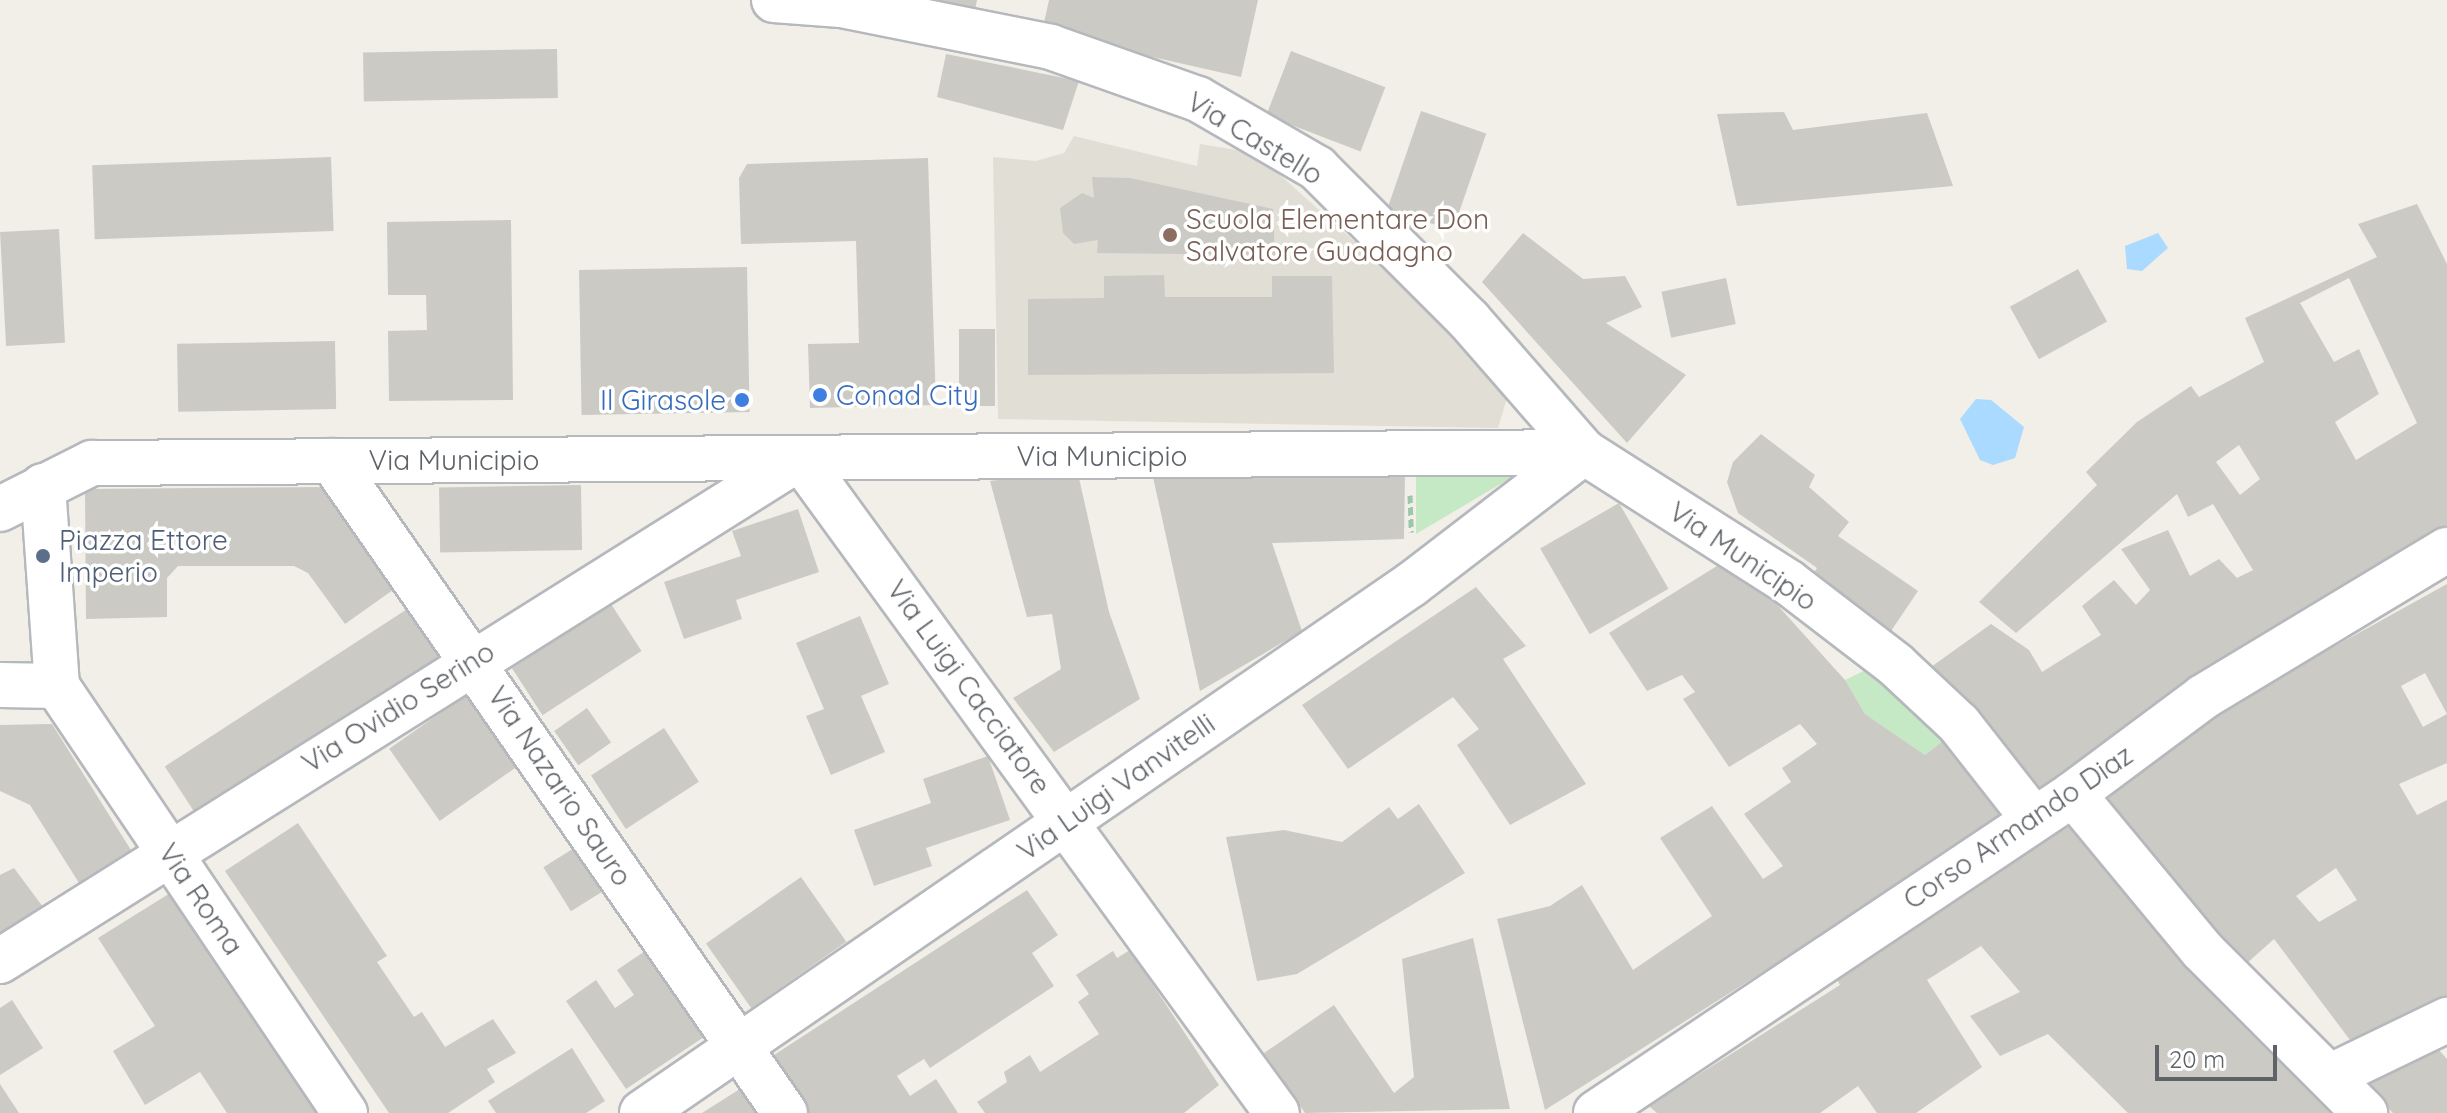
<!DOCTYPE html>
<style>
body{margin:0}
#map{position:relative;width:2447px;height:1113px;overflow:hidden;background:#f1efe8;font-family:Quicksand,sans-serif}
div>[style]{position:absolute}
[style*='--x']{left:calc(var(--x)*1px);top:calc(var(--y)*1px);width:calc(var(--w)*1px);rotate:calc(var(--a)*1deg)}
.education>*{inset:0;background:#e1ded6}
.green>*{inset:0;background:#c5e8c5}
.water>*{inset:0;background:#aadaff}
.building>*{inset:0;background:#cccac5;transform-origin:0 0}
.path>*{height:5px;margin-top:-2.5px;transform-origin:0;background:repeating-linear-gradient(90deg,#9cc7a9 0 8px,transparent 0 12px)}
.roads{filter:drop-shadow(2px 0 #b5b8bc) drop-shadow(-2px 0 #b5b8bc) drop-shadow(0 2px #b5b8bc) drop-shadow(0 -2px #b5b8bc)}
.street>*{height:44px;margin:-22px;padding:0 22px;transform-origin:22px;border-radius:22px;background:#fff}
.dots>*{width:22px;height:22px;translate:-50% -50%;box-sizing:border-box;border:4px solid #fff;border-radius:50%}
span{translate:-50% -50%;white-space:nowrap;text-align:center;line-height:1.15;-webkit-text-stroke:7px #fff;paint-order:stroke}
.street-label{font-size:28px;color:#5f6368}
.education-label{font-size:28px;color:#785e54}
.left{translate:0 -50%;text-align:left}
.shop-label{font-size:28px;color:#366cbe}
.right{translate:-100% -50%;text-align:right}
.service-label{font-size:28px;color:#4e5e75}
.scale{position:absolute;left:2155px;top:1045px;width:122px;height:36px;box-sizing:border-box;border:4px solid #5f6368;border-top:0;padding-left:10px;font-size:24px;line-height:28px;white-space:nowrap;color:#5f6368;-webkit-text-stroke:6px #fff;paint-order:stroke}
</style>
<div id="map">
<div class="education">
<i style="clip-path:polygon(1074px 136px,1197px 166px,1200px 144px,1255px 153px,1424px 303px,1509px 391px,1498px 428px,998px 419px,993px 157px,1036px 161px,1064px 153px)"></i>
</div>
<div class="green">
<i style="clip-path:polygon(1416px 473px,1519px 473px,1416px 534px)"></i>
<i style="clip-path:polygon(1872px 667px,1948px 737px,1925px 755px,1865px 714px,1845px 680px)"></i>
</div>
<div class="water">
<i style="clip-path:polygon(2158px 233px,2168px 248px,2142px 271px,2127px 269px,2125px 246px)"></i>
<i style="clip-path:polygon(1976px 399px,1991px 400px,2024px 427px,2015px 458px,1993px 465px,1980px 460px,1960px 419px)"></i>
</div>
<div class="building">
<i style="clip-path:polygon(928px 0,977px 0,975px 10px)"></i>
<i style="clip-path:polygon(1049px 0,1258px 0,1241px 77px,1042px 32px)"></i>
<i style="left:557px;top:49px;width:49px;height:194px;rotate:89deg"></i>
<i style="left:1291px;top:51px;width:101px;height:69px;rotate:21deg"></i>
<i style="clip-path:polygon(946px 54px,1079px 81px,1063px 130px,937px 97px)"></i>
<i style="left:1421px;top:111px;width:69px;height:103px;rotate:19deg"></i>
<i style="clip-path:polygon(1784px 112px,1793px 130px,1927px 113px,1953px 186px,1737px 206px,1717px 114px)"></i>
<i style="left:331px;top:157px;width:74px;height:239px;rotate:88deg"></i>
<i style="clip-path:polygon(928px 158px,936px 405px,810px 408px,808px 344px,859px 343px,856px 241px,741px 244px,739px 178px,747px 164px)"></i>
<i style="clip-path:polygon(1092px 177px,1130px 178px,1273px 209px,1275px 255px,1097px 253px,1098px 240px,1074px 244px,1063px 233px,1060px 208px,1082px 193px,1094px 198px)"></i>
<i style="clip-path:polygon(evenodd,2417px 204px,2447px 264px,2447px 525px,2293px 619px,2035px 799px,1973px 704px,1931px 667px,1991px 624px,2029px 650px,2042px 672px,2101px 635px,2082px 606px,2114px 580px,2136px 605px,2150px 590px,2121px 549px,2168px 530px,2190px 576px,2219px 559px,2237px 578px,2253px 570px,2213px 504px,2188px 517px,2177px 494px,2016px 633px,1979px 602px,2097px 485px,2086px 472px,2137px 422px,2191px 386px,2199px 397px,2264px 362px,2245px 318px,2377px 257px,2358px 224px,2417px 204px,2349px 278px,2417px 423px,2356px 460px,2335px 422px,2379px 394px,2359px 349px,2334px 362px,2300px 303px,2349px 278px,2417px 204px,2239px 445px,2260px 479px,2240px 495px,2216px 462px,2239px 445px)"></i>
<i style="clip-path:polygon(511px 220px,513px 400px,389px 401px,388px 331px,427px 330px,426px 295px,388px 295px,387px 222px)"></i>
<i style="left:59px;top:229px;width:114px;height:59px;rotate:87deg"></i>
<i style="clip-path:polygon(1523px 233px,1583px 279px,1625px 276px,1642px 307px,1606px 323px,1686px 375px,1627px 443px,1482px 282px)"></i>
<i style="left:747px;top:267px;width:145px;height:168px;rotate:89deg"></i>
<i style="left:2078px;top:269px;width:60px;height:78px;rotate:61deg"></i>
<i style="clip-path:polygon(1164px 275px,1165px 297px,1272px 297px,1272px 276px,1332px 276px,1334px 373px,1028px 375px,1028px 299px,1104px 298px,1104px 276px)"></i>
<i style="left:1726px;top:278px;width:47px;height:66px;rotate:78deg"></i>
<i style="left:959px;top:329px;width:36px;height:77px"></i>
<i style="left:335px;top:341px;width:68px;height:158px;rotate:89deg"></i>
<i style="clip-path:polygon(1761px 434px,1815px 475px,1809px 487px,1849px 522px,1838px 536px,1918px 591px,1887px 637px,1806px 583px,1817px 568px,1738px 513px,1727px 482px,1733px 462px)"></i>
<i style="clip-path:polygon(1077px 469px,1109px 612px,1140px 699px,1054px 752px,1013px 698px,1061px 669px,1052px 614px,1027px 617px,990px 481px)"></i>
<i style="clip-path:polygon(1405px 475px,1404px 539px,1272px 543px,1302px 631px,1200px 691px,1153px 477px)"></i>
<i style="left:581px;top:485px;width:65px;height:142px;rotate:89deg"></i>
<i style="clip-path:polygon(330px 487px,400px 585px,345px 624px,308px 573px,294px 566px,178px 566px,167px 578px,167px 617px,86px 619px,85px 489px)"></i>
<i style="left:1619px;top:503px;width:99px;height:91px;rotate:60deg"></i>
<i style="clip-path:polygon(798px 509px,819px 572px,736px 600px,742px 619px,684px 639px,664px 582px,741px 556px,732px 531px)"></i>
<i style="clip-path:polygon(1733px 556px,1845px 680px,1865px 714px,1925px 755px,1948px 737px,2012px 814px,1545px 1110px,1497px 919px,1550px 906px,1582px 885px,1633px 970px,1712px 916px,1660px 838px,1712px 806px,1763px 879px,1783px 866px,1744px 814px,1791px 782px,1782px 768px,1817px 744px,1800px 724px,1729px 767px,1683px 699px,1695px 692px,1682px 675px,1647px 691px,1609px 633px)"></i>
<i style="clip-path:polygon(evenodd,2447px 584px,2447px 763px,2399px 784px,2417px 815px,2447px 800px,2447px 1000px,2353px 1044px,2274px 939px,2245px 965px,2099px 799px,2238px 700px,2447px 584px,2425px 673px,2447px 714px,2423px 727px,2401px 686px,2425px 673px,2447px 584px,2336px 868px,2357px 900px,2319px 922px,2296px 896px,2336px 868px)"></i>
<i style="clip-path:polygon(1476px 587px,1526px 646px,1503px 659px,1586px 784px,1510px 825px,1457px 745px,1479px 729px,1453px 697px,1348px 769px,1302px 705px)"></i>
<i style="left:418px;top:602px;width:66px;height:302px;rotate:57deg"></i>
<i style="left:611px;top:604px;width:56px;height:118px;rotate:57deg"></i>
<i style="clip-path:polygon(860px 616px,889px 684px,861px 696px,885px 752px,831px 775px,806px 716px,824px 709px,796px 643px)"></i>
<i style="left:476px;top:688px;width:88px;height:106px;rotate:55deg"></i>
<i style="left:587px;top:708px;width:42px;height:40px;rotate:55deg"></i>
<i style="clip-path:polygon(52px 724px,136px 858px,84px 891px,30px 805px,0 791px,0 725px)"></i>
<i style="left:664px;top:728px;width:64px;height:87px;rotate:57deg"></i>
<i style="clip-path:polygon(988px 756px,1010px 820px,926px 848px,932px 866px,874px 886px,854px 830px,931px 803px,923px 779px)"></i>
<i style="clip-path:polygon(1419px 804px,1465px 873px,1297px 974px,1257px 981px,1226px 837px,1284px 830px,1342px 842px,1389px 807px,1398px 819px)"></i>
<i style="clip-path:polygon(2067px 814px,2344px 1113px,2128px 1113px,2048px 1034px,2000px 1056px,1970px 1016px,2020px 992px,1981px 946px,1927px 980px,1982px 1067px,1916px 1113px,1877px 1113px,1858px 1086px,1820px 1113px,1657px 1113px,1649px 1106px,1840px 985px,1832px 970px)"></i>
<i style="clip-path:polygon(298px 823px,387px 956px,377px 962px,414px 1017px,422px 1012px,445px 1047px,493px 1019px,516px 1053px,487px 1069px,495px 1082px,448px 1113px,389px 1113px,225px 871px)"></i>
<i style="left:579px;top:845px;width:52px;height:42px;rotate:58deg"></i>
<i style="clip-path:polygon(14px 868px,46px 911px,0 942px,0 875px)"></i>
<i style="left:801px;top:877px;width:79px;height:116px;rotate:55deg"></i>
<i style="clip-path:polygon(175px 890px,320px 1113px,227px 1113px,200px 1072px,145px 1105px,113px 1051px,155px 1026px,98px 938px)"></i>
<i style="clip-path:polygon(1027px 890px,1058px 935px,1032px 953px,1054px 986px,930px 1068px,924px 1059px,897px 1076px,910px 1096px,936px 1079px,958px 1113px,808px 1113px,771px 1057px)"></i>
<i style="clip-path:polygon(1473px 938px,1510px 1109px,1305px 1113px,1264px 1053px,1334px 1005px,1394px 1093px,1414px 1077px,1402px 959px)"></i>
<i style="clip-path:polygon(654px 945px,713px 1031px,626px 1089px,566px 1001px,596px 980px,615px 1008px,634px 995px,617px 970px)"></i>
<i style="clip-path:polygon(1130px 950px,1219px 1085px,1184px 1113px,985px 1113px,977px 1102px,1007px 1082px,1004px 1072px,1030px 1055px,1040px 1072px,1099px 1034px,1078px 1002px,1089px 994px,1076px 975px,1113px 951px,1117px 958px)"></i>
<i style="clip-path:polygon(12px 1000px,43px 1048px,0 1075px,0 1008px)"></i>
<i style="clip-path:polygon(2428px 1038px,2447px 1059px,2447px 1113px,2393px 1113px,2367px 1086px)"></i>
<i style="clip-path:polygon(572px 1048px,605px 1101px,586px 1113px,496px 1113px,488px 1101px)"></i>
<i style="clip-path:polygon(751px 1082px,771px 1113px,702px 1113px)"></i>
<i style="clip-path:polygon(0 1084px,19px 1113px,0 1113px)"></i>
</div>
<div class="path">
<i style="--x:1410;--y:495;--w:37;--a:88"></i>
</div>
<div class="roads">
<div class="street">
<i style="--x:774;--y:0;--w:67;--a:4.3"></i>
<i style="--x:841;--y:5;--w:214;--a:11.3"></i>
<i style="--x:1051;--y:47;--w:156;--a:19.5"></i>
<i style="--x:1198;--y:99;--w:138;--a:30.1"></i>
<i style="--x:1317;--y:168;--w:215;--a:45"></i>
<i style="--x:1469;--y:320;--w:175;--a:48.9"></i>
<i style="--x:332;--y:461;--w:794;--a:55.21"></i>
<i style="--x:43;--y:486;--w:200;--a:86"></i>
<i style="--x:0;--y:509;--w:103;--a:-26.6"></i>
<i style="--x:92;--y:463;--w:1492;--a:-0.42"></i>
<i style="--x:1584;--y:452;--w:242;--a:32.5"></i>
<i style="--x:1788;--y:582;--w:136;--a:37.5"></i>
<i style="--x:1896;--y:665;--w:86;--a:43.1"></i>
<i style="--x:1959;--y:724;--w:118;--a:51.9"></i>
<i style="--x:0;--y:685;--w:57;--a:1"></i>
<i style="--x:57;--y:686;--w:515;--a:56"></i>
<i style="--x:2073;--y:794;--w:202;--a:50.4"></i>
<i style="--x:2202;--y:950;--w:231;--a:45"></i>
<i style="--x:0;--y:961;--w:945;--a:-32.16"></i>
<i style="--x:800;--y:458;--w:810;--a:53.94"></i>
<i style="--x:2333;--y:1075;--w:127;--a:-25.8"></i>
<i style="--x:642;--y:1113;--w:934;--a:-34.49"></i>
<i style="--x:1412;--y:584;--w:217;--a:-37.5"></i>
<i style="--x:1596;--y:1113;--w:574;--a:-33.77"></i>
<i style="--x:2073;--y:794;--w:162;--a:-36.7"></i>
<i style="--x:2203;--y:697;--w:285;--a:-31.1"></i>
</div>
</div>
<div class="dots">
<i style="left:1170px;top:235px;background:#8d6e63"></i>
<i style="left:820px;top:395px;background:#3f7fe0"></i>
<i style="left:742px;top:400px;background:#3f7fe0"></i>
<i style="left:43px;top:556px;background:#5c6f8a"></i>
</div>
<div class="street-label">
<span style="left:1255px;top:138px;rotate:31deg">Via Castello</span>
<span style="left:1102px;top:456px">Via Municipio</span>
<span style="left:454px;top:460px">Via Municipio</span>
<span style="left:1743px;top:556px;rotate:34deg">Via Municipio</span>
<span style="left:969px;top:687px;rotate:54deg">Via Luigi Cacciatore</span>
<span style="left:398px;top:707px;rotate:-32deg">Via Ovidio Serino</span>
<span style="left:560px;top:786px;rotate:56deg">Via Nazario Sauro</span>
<span style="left:1116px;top:787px;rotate:-35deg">Via Luigi Vanvitelli</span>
<span style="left:2018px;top:827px;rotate:-34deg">Corso Armando Diaz</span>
<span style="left:201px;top:899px;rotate:56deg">Via Roma</span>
</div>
<div class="education-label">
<span class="left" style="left:1186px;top:235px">Scuola Elementare Don<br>Salvatore Guadagno</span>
</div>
<div class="shop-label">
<span class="left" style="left:836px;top:395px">Conad City</span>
<span class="right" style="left:726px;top:400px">Il Girasole</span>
</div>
<div class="service-label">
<span class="left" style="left:59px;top:556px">Piazza Ettore<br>Imperio</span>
</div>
<div class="scale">20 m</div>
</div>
